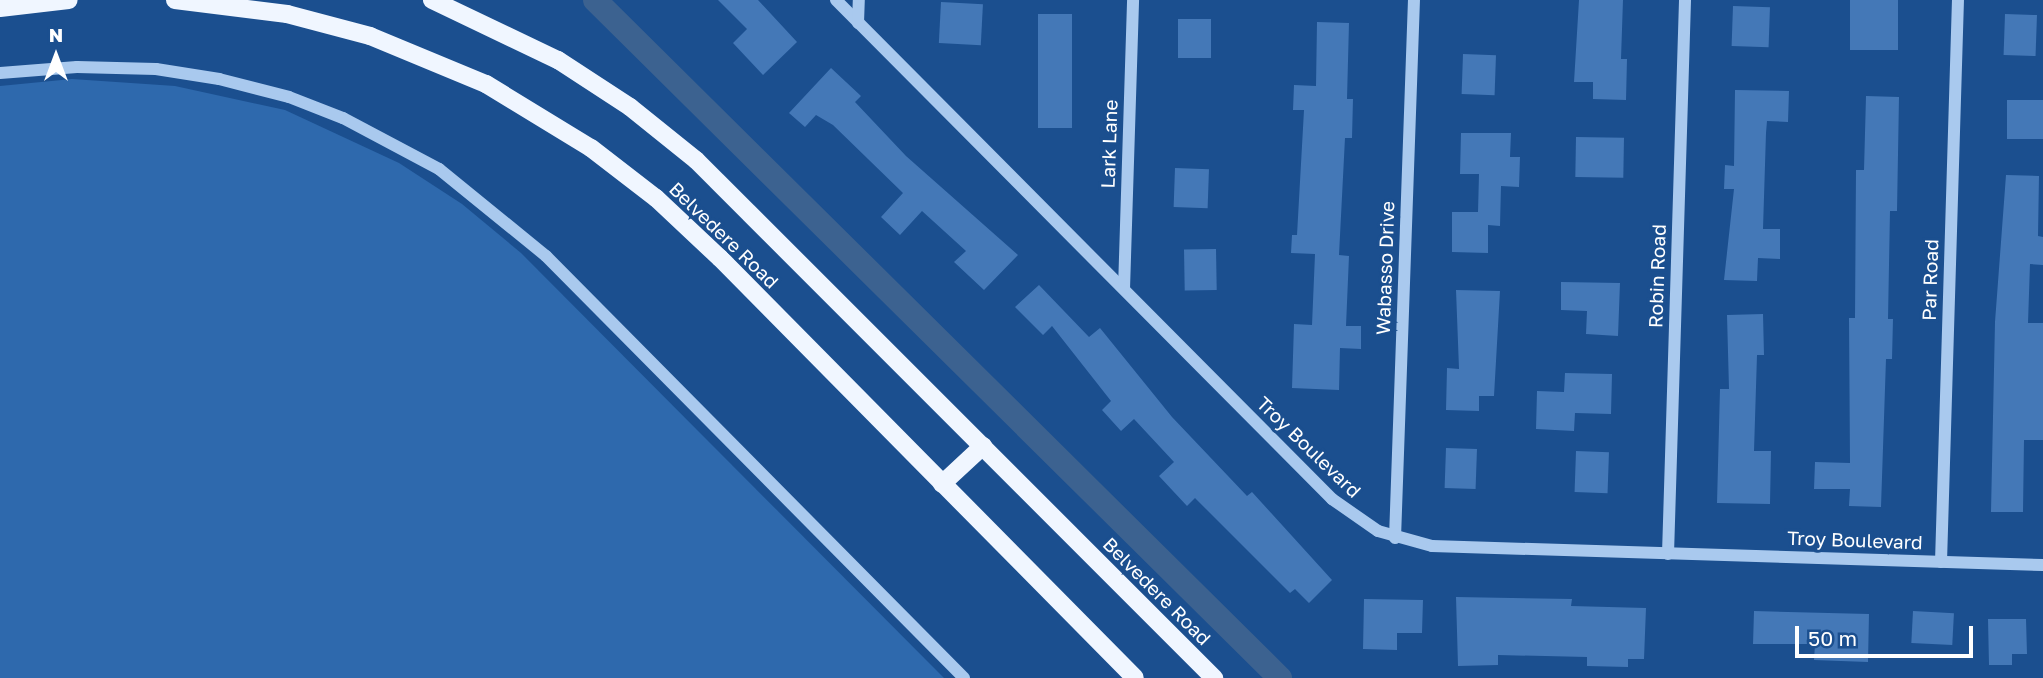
<!DOCTYPE html>
<style>
body{margin:0}
#map{position:relative;width:2043px;height:678px;overflow:hidden;background:#1b4f8f;font-family:"Golos Text",sans-serif}
div>[style]{position:absolute}
[style*='--x']{left:calc(var(--x)*1px);top:calc(var(--y)*1px);width:calc(var(--w)*1px);rotate:calc(var(--a)*1deg)}
.green>*{inset:0;background:#2e69ad}
.canal>*{height:24px;margin:-12px;padding:0 12px;transform-origin:12px;border-radius:12px;background:#3c6290}
.building>*{inset:0;background:#4478b7;transform-origin:0 0}
.minor>*{height:12px;margin:-6px;padding:0 6px;transform-origin:6px;border-radius:6px;background:#a9c9ee}
.major>*{height:18px;margin:-9px;padding:0 9px;transform-origin:9px;border-radius:9px;background:#f0f6ff}
span{translate:-50% -50%;white-space:nowrap;text-align:center;line-height:1.15;-webkit-text-stroke:6px #1b4f8f;paint-order:stroke}
.street-label{font-size:19px;color:#fff}
.north{position:absolute;left:21px;top:21px;width:70px;height:70px;-webkit-text-stroke:5px #1b4f8f;paint-order:stroke;rotate:0deg;font-size:19px;font-weight:700;line-height:28px;text-align:center;color:#fff}
.north::after{content:'';display:block;margin:auto;width:24px;height:32px;background:#fff;clip-path:polygon(50% 0,100% 100%,50% 72%,0 100%)}
.scale{position:absolute;left:1795px;top:626px;width:178px;height:32px;box-sizing:border-box;border:4px solid #fff;border-top:0;padding-left:9px;font-size:21px;line-height:24px;white-space:nowrap;color:#fff;-webkit-text-stroke:5px #1b4f8f;paint-order:stroke}
</style>
<div id="map">
<div class="green">
<i style="clip-path:polygon(72px 79px,175px 86px,285px 110px,399px 163px,462px 204px,521px 253px,944px 678px,0 678px,0 86px)"></i>
</div>
<div class="canal">
<i style="--x:595;--y:0;--w:964;--a:44.71"></i>
</div>
<div class="building">
<i style="clip-path:polygon(718px 0,758px 0,797px 42px,763px 75px,733px 43px,747px 29px)"></i>
<i style="clip-path:polygon(1579px 0,1623px 0,1621px 59px,1627px 59px,1626px 100px,1593px 99px,1593px 82px,1574px 82px)"></i>
<i style="left:1850px;top:0;width:48px;height:50px"></i>
<i style="left:941px;top:2px;width:42px;height:41px;rotate:3deg"></i>
<i style="left:1733px;top:6px;width:37px;height:40px;rotate:2deg"></i>
<i style="left:1038px;top:14px;width:34px;height:114px"></i>
<i style="left:2005px;top:14px;width:32px;height:41px;rotate:2deg"></i>
<i style="left:1178px;top:19px;width:33px;height:39px"></i>
<i style="clip-path:polygon(1317px 22px,1349px 23px,1347px 99px,1353px 99px,1352px 138px,1345px 138px,1339px 255px,1349px 256px,1346px 326px,1361px 326px,1361px 349px,1340px 348px,1339px 390px,1292px 388px,1294px 324px,1312px 325px,1315px 254px,1291px 253px,1292px 235px,1297px 235px,1304px 110px,1293px 110px,1294px 85px,1316px 86px)"></i>
<i style="left:1463px;top:54px;width:33px;height:40px;rotate:2deg"></i>
<i style="clip-path:polygon(831px 68px,861px 96px,855px 102px,906px 156px,1018px 255px,984px 290px,954px 262px,966px 251px,922px 211px,900px 235px,881px 217px,903px 193px,833px 125px,816px 115px,805px 127px,789px 113px)"></i>
<i style="clip-path:polygon(1735px 90px,1789px 91px,1788px 122px,1767px 121px,1766px 133px,1763px 229px,1780px 229px,1780px 259px,1758px 258px,1757px 281px,1724px 280px,1734px 189px,1724px 189px,1725px 165px,1734px 166px)"></i>
<i style="clip-path:polygon(1866px 96px,1899px 97px,1897px 211px,1890px 211px,1888px 319px,1893px 319px,1892px 359px,1886px 359px,1881px 507px,1849px 506px,1850px 489px,1814px 489px,1815px 462px,1850px 463px,1849px 318px,1855px 318px,1856px 170px,1864px 170px)"></i>
<i style="left:2043px;top:100px;width:39px;height:36px;rotate:90deg"></i>
<i style="clip-path:polygon(1461px 133px,1511px 133px,1510px 157px,1520px 157px,1519px 187px,1501px 186px,1500px 226px,1488px 225px,1488px 253px,1452px 252px,1452px 212px,1478px 212px,1479px 174px,1460px 174px)"></i>
<i style="left:1576px;top:137px;width:48px;height:40px;rotate:1deg"></i>
<i style="left:1175px;top:168px;width:34px;height:39px;rotate:2deg"></i>
<i style="clip-path:polygon(2006px 175px,2039px 176px,2038px 236px,2043px 237px,2043px 265px,2030px 264px,2028px 323px,2043px 323px,2043px 440px,2024px 440px,2023px 512px,1991px 512px,1995px 322px)"></i>
<i style="left:1216px;top:249px;width:41px;height:32px;rotate:89deg"></i>
<i style="clip-path:polygon(1561px 282px,1620px 283px,1618px 336px,1586px 334px,1587px 311px,1561px 310px)"></i>
<i style="clip-path:polygon(1039px 285px,1089px 337px,1100px 328px,1172px 417px,1247px 496px,1252px 492px,1332px 580px,1309px 603px,1295px 589px,1290px 593px,1195px 498px,1187px 506px,1159px 476px,1174px 462px,1134px 419px,1121px 431px,1102px 410px,1111px 401px,1052px 326px,1043px 335px,1015px 307px)"></i>
<i style="clip-path:polygon(1456px 290px,1500px 291px,1494px 396px,1479px 396px,1479px 411px,1446px 410px,1447px 368px,1459px 369px)"></i>
<i style="clip-path:polygon(1763px 314px,1764px 355px,1757px 355px,1754px 451px,1771px 451px,1770px 504px,1717px 503px,1720px 389px,1729px 389px,1727px 315px)"></i>
<i style="clip-path:polygon(1565px 373px,1612px 374px,1611px 414px,1575px 413px,1574px 431px,1536px 429px,1537px 391px,1564px 392px)"></i>
<i style="left:1446px;top:448px;width:31px;height:40px;rotate:2deg"></i>
<i style="left:1576px;top:451px;width:33px;height:41px;rotate:2deg"></i>
<i style="clip-path:polygon(1456px 597px,1572px 599px,1571px 606px,1646px 608px,1644px 659px,1628px 659px,1628px 667px,1587px 666px,1587px 657px,1498px 655px,1498px 665px,1458px 666px)"></i>
<i style="clip-path:polygon(1364px 599px,1423px 600px,1422px 633px,1397px 633px,1397px 650px,1363px 649px)"></i>
<i style="clip-path:polygon(1754px 611px,1869px 614px,1868px 662px,1814px 660px,1815px 644px,1753px 644px)"></i>
<i style="left:1913px;top:611px;width:41px;height:32px;rotate:3deg"></i>
<i style="clip-path:polygon(1988px 619px,2026px 619px,2027px 654px,2012px 654px,2012px 665px,1989px 665px)"></i>
</div>
<div class="minor">
<i style="--x:836;--y:0;--w:704;--a:45.17"></i>
<i style="--x:1332;--y:499;--w:56;--a:34.8"></i>
<i style="--x:1378;--y:531;--w:56;--a:15.5"></i>
<i style="--x:1432;--y:546;--w:611;--a:1.78"></i>
<i style="--x:858;--y:23;--w:23;--a:-88"></i>
<i style="--x:0;--y:73;--w:77;--a:-4.5"></i>
<i style="--x:77;--y:67;--w:79;--a:1.5"></i>
<i style="--x:156;--y:69;--w:64;--a:9"></i>
<i style="--x:219;--y:79;--w:72;--a:14.4"></i>
<i style="--x:289;--y:97;--w:58;--a:21.3"></i>
<i style="--x:343;--y:118;--w:109;--a:28"></i>
<i style="--x:439;--y:169;--w:138;--a:39.1"></i>
<i style="--x:546;--y:256;--w:594;--a:45.27"></i>
<i style="--x:1124;--y:289;--w:289;--a:-88.2"></i>
<i style="--x:1395;--y:538;--w:538;--a:-87.98"></i>
<i style="--x:1668;--y:554;--w:554;--a:-88.24"></i>
<i style="--x:1941;--y:562;--w:562;--a:-88.27"></i>
</div>
<div class="major">
<i style="--x:175;--y:0;--w:113;--a:7.1"></i>
<i style="--x:287;--y:14;--w:86;--a:14.8"></i>
<i style="--x:370;--y:36;--w:126;--a:22.5"></i>
<i style="--x:486;--y:84;--w:123;--a:31.4"></i>
<i style="--x:591;--y:148;--w:82;--a:37.6"></i>
<i style="--x:656;--y:198;--w:88;--a:43.2"></i>
<i style="--x:720;--y:258;--w:590;--a:45.34"></i>
<i style="--x:432;--y:0;--w:140;--a:25.5"></i>
<i style="--x:558;--y:60;--w:86;--a:33.1"></i>
<i style="--x:630;--y:107;--w:85;--a:38.8"></i>
<i style="--x:696;--y:160;--w:733;--a:45"></i>
<i style="--x:0;--y:8;--w:69;--a:-6.6"></i>
<i style="--x:942;--y:484;--w:56;--a:-42.8"></i>
</div>
<div class="street-label">
<span style="left:1109px;top:144px;rotate:-88deg">Lark Lane</span>
<span style="left:724px;top:235px;rotate:44deg">Belvedere Road</span>
<span style="left:1385px;top:268px;rotate:-88deg">Wabasso Drive</span>
<span style="left:1657px;top:276px;rotate:-88deg">Robin Road</span>
<span style="left:1930px;top:280px;rotate:-88deg">Par Road</span>
<span style="left:1309px;top:447px;rotate:44deg">Troy Boulevard</span>
<span style="left:1855px;top:540px;rotate:2deg">Troy Boulevard</span>
<span style="left:1157px;top:591px;rotate:45deg">Belvedere Road</span>
</div>
<div class="north">N</div>
<div class="scale">50 m</div>
</div>
